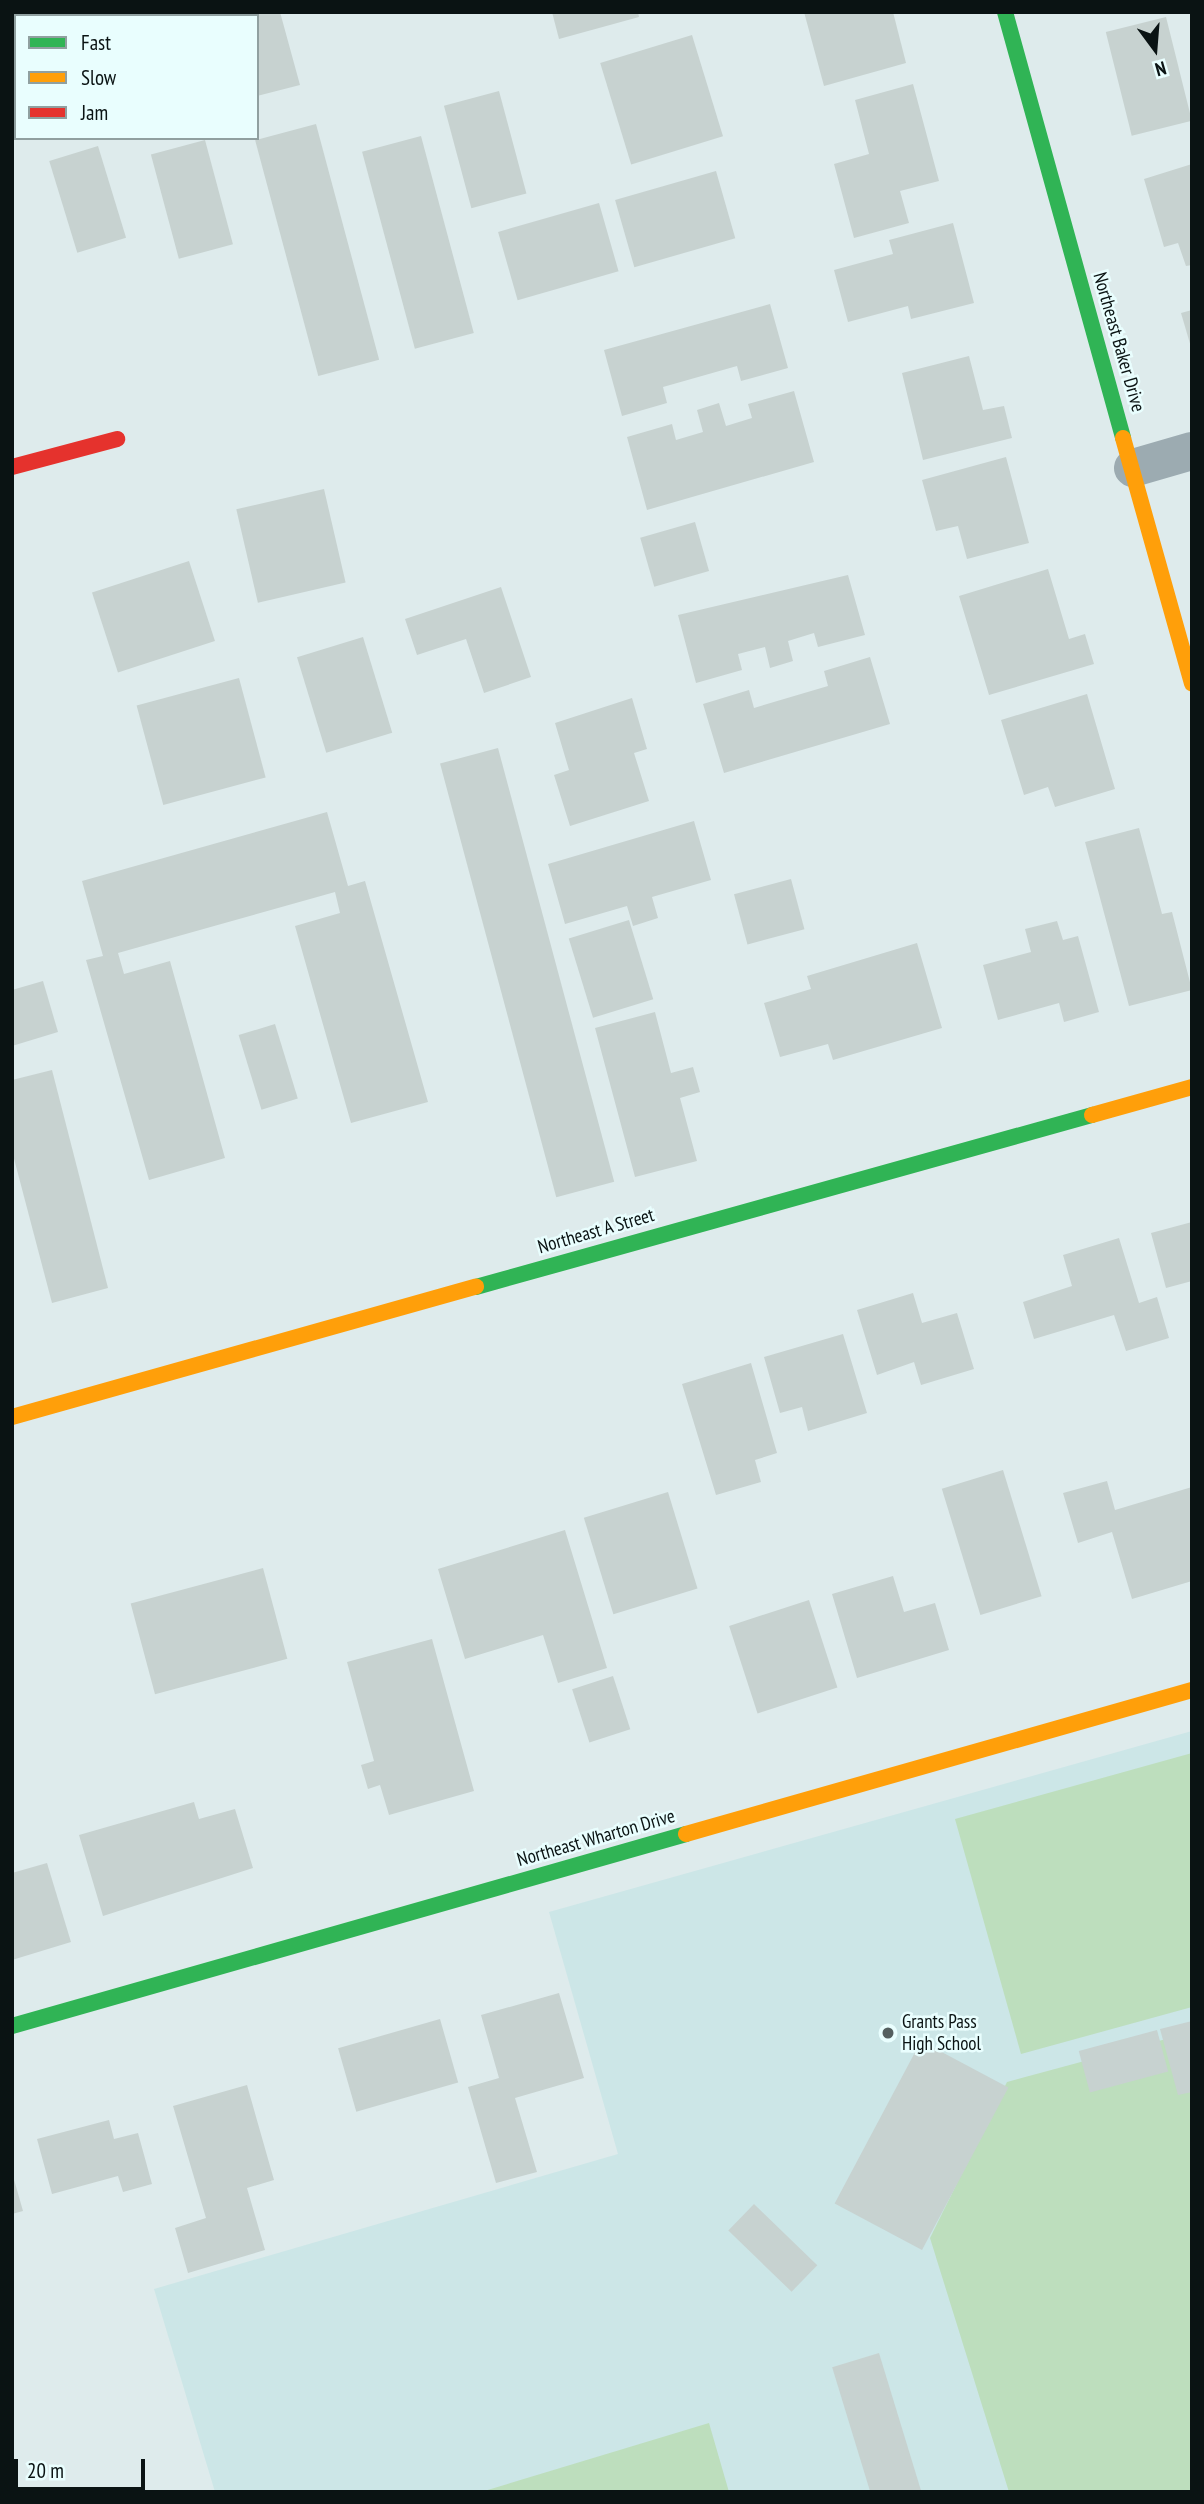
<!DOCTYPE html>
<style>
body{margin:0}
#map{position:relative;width:1204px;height:2504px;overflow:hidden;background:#deebec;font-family:"PT Sans Narrow",sans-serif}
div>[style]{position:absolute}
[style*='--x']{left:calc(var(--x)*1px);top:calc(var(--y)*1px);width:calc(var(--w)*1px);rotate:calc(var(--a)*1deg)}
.built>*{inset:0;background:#cce6e7}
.green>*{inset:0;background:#bddebd}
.building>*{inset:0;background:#c7d2d0;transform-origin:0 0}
.street>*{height:38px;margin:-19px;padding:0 19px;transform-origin:19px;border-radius:19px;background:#9cabb1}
.fast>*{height:16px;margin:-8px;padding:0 8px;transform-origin:8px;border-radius:8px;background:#30b455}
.slow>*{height:16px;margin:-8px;padding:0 8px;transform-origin:8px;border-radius:8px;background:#ff9f0a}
.jam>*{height:16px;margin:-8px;padding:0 8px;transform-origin:8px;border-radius:8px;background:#e5322d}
.dots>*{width:19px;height:19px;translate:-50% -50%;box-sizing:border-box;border:4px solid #e9fefe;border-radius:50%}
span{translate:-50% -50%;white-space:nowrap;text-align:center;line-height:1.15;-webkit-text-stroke:5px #e9fefe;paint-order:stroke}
.street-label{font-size:19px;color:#0a1313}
.poi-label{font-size:19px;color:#0a1313}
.left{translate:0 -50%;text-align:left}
.frame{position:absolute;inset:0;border:14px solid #0a1313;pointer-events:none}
.legend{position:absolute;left:14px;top:14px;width:245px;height:126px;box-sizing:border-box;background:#e9fefe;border:2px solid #90a0a0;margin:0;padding:9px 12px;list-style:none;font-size:21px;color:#0a1313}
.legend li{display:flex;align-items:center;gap:14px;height:35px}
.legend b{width:35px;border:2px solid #90a0a0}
.north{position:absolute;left:1120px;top:14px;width:70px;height:70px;-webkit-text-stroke:5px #e9fefe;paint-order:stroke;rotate:164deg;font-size:19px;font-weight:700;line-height:28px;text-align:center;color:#0a1313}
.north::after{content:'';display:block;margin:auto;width:24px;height:32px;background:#0a1313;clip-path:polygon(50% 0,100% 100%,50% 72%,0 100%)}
.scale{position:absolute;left:14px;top:2459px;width:131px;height:32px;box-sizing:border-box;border:4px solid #0a1313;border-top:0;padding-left:9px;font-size:21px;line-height:24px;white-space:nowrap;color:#0a1313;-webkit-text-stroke:5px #e9fefe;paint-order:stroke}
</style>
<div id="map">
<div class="built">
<i style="clip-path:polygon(1192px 1731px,1192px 2492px,215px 2492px,154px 2289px,618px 2154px,549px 1912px)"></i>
</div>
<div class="green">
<i style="clip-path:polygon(1192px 1753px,1192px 2007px,1021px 2054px,955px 1819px)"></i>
<i style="clip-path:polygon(1192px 2032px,1192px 2492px,1009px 2492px,930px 2238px,1007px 2082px)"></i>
<i style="clip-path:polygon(709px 2423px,729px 2492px,481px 2492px)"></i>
</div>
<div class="building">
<i style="left:64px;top:12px;width:105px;height:4px"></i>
<i style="clip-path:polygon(217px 12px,280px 12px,300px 85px,257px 96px,257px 16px)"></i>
<i style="clip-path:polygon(552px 12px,638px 12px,639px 17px,559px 39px)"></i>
<i style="clip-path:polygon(804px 12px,893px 12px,906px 63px,824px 86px)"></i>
<i style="left:1166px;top:17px;width:107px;height:62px;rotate:76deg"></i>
<i style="left:692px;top:35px;width:106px;height:96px;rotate:73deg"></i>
<i style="clip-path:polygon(913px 84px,939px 181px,900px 191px,909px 223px,854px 238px,834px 164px,869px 154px,855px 100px)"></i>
<i style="left:499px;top:91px;width:106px;height:57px;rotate:75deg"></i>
<i style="left:316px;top:124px;width:244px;height:63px;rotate:75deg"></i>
<i style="left:421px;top:136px;width:204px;height:61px;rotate:75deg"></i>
<i style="left:205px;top:140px;width:108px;height:56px;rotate:75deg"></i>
<i style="left:98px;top:146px;width:96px;height:51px;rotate:73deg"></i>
<i style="clip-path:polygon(1192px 164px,1192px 265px,1186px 266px,1178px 243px,1164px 247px,1144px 179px)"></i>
<i style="left:716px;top:171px;width:70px;height:105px;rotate:74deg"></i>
<i style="left:599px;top:203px;width:71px;height:105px;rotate:74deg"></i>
<i style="clip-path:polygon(953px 223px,974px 303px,911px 319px,908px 306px,848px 322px,834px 270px,893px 254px,889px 240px)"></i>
<i style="clip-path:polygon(770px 304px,788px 368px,741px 381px,737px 366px,663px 387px,667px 403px,622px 416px,604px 350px)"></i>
<i style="clip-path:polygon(1192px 310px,1192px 347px,1191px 347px,1181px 313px)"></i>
<i style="clip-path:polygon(969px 356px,983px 410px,1004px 406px,1012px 438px,923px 460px,902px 373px)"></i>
<i style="clip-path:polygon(794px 391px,814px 462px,647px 510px,627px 437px,672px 424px,676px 440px,703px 432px,697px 410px,719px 403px,726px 426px,752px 418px,748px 404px)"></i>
<i style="clip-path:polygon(1006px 457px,1029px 543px,967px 559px,958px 526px,936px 531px,922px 480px)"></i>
<i style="left:324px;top:489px;width:96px;height:90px;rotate:77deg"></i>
<i style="left:695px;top:522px;width:51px;height:57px;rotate:74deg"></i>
<i style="left:189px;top:561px;width:84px;height:102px;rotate:72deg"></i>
<i style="clip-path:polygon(1048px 569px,1069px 639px,1085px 634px,1094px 664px,989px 695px,959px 596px)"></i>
<i style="clip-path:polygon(848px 575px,865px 635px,818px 647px,814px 633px,788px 641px,793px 661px,770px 668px,765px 647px,738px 654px,742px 670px,696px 683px,678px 615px)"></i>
<i style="clip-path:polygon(501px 587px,531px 677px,484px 693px,466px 639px,417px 655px,405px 619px)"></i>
<i style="left:363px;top:637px;width:100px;height:69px;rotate:73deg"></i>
<i style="clip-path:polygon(870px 657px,890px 724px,724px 773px,703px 704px,749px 690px,754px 708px,828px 686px,824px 671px)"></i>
<i style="left:239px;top:678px;width:103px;height:106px;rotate:75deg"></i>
<i style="clip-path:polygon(1087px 694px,1115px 789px,1055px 807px,1048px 787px,1024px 795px,1001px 720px)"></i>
<i style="clip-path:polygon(632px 698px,647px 749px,634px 753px,649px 801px,570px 826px,554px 775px,569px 770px,555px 723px)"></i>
<i style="left:498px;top:748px;width:449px;height:60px;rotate:75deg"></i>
<i style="clip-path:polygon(327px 812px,348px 886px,365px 881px,428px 1102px,351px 1123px,295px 926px,340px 913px,335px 892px,118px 953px,124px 974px,170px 961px,225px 1158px,149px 1180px,86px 960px,103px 956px,82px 881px)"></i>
<i style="clip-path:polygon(694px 821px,711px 880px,652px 897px,658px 918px,633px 926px,627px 906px,565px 924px,548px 864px)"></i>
<i style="clip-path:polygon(1139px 828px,1162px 914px,1172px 912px,1192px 990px,1129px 1006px,1085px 842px)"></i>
<i style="left:791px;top:879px;width:52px;height:59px;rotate:75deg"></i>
<i style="left:629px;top:920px;width:83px;height:63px;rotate:73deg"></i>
<i style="clip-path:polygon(1057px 921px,1063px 940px,1078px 936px,1099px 1012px,1064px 1022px,1059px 1003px,998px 1020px,983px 965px,1031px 952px,1025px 929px)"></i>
<i style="clip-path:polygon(917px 943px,942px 1028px,833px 1060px,828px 1044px,780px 1057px,764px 1003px,811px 989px,807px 976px)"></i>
<i style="clip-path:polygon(43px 981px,58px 1032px,12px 1046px,12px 990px)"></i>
<i style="clip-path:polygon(655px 1012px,671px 1073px,693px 1067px,700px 1092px,680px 1098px,697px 1161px,635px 1177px,595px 1028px)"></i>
<i style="left:275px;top:1024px;width:78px;height:38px;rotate:73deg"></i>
<i style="clip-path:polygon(52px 1070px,108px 1288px,52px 1303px,12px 1151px,12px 1080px)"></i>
<i style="clip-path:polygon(1192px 1222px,1192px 1281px,1166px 1288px,1151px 1233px)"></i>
<i style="clip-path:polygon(1119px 1238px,1139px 1303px,1157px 1297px,1169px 1338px,1126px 1351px,1114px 1315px,1034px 1339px,1023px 1302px,1072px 1286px,1063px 1255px)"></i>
<i style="clip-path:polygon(913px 1293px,922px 1323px,957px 1313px,974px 1369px,921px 1385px,914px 1362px,877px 1375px,857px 1310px)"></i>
<i style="clip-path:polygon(843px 1334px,867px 1413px,808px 1431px,802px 1407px,780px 1413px,764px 1357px)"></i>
<i style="clip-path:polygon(751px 1363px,777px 1453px,755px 1460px,761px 1482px,716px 1495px,682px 1384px)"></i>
<i style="left:1003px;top:1470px;width:132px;height:64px;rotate:73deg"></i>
<i style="clip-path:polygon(1107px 1481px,1115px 1510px,1192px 1487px,1192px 1581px,1132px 1599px,1112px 1532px,1078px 1543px,1063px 1493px)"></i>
<i style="left:668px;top:1492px;width:101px;height:88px;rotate:73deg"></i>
<i style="clip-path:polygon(565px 1530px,607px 1668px,558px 1683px,543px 1635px,465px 1659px,438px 1569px)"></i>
<i style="left:263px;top:1568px;width:94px;height:137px;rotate:75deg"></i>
<i style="clip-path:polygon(893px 1576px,904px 1612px,935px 1603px,949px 1650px,857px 1678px,832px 1594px)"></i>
<i style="left:809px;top:1600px;width:92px;height:84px;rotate:72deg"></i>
<i style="clip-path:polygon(432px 1639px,474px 1791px,389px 1815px,380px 1785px,368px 1789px,361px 1765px,374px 1761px,347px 1662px)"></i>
<i style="left:613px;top:1676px;width:56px;height:43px;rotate:72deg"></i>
<i style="clip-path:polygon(194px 1802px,199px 1819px,235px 1809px,253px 1868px,103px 1916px,79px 1835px)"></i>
<i style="clip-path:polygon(47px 1863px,71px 1942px,12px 1960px,12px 1873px)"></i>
<i style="clip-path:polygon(559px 1993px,584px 2078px,515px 2098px,537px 2172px,496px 2183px,468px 2087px,499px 2078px,481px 2015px)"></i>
<i style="left:440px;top:2019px;width:66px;height:106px;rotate:74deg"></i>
<i style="clip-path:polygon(1192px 2021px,1192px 2092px,1178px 2095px,1160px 2029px)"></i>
<i style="left:1157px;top:2030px;width:43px;height:81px;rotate:75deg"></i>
<i style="left:921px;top:2041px;width:99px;height:184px;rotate:28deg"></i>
<i style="clip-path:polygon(247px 2085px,274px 2180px,247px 2188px,265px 2250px,188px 2273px,175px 2228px,206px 2218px,173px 2106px)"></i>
<i style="clip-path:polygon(109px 2120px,114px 2139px,138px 2133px,152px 2184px,123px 2192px,118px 2176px,52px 2194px,37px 2139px)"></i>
<i style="clip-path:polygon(13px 2176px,23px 2211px,12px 2214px,12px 2177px)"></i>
<i style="left:754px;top:2204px;width:88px;height:37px;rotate:44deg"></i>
<i style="left:879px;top:2353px;width:145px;height:49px;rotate:73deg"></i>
</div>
<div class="street">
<i style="--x:1133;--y:468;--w:61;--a:-16.1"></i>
</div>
<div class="fast">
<i style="--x:1005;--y:12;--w:442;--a:74.5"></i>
<i style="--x:476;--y:1287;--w:640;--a:-15.6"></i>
<i style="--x:12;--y:2026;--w:701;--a:-15.9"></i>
</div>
<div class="slow">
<i style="--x:1123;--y:438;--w:255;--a:74.3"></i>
<i style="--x:1092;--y:1115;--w:104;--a:-15.6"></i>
<i style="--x:12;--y:1417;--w:482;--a:-15.7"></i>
<i style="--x:686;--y:1834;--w:526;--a:-15.89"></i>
</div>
<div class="jam">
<i style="--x:12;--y:467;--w:109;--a:-14.9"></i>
</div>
<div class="dots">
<i style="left:888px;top:2033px;background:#545f5f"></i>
</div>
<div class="street-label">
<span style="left:1119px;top:342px;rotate:74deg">Northeast Baker Drive</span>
<span style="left:596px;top:1231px;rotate:-16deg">Northeast A Street</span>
<span style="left:596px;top:1838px;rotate:-16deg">Northeast Wharton Drive</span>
</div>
<div class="poi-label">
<span class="left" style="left:902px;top:2033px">Grants Pass<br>High School</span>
</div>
<div class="frame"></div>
<ul class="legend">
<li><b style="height:9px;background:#30b455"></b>Fast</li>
<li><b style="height:9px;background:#ff9f0a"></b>Slow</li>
<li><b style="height:9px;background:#e5322d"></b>Jam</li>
</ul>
<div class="north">N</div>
<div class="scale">20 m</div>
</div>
